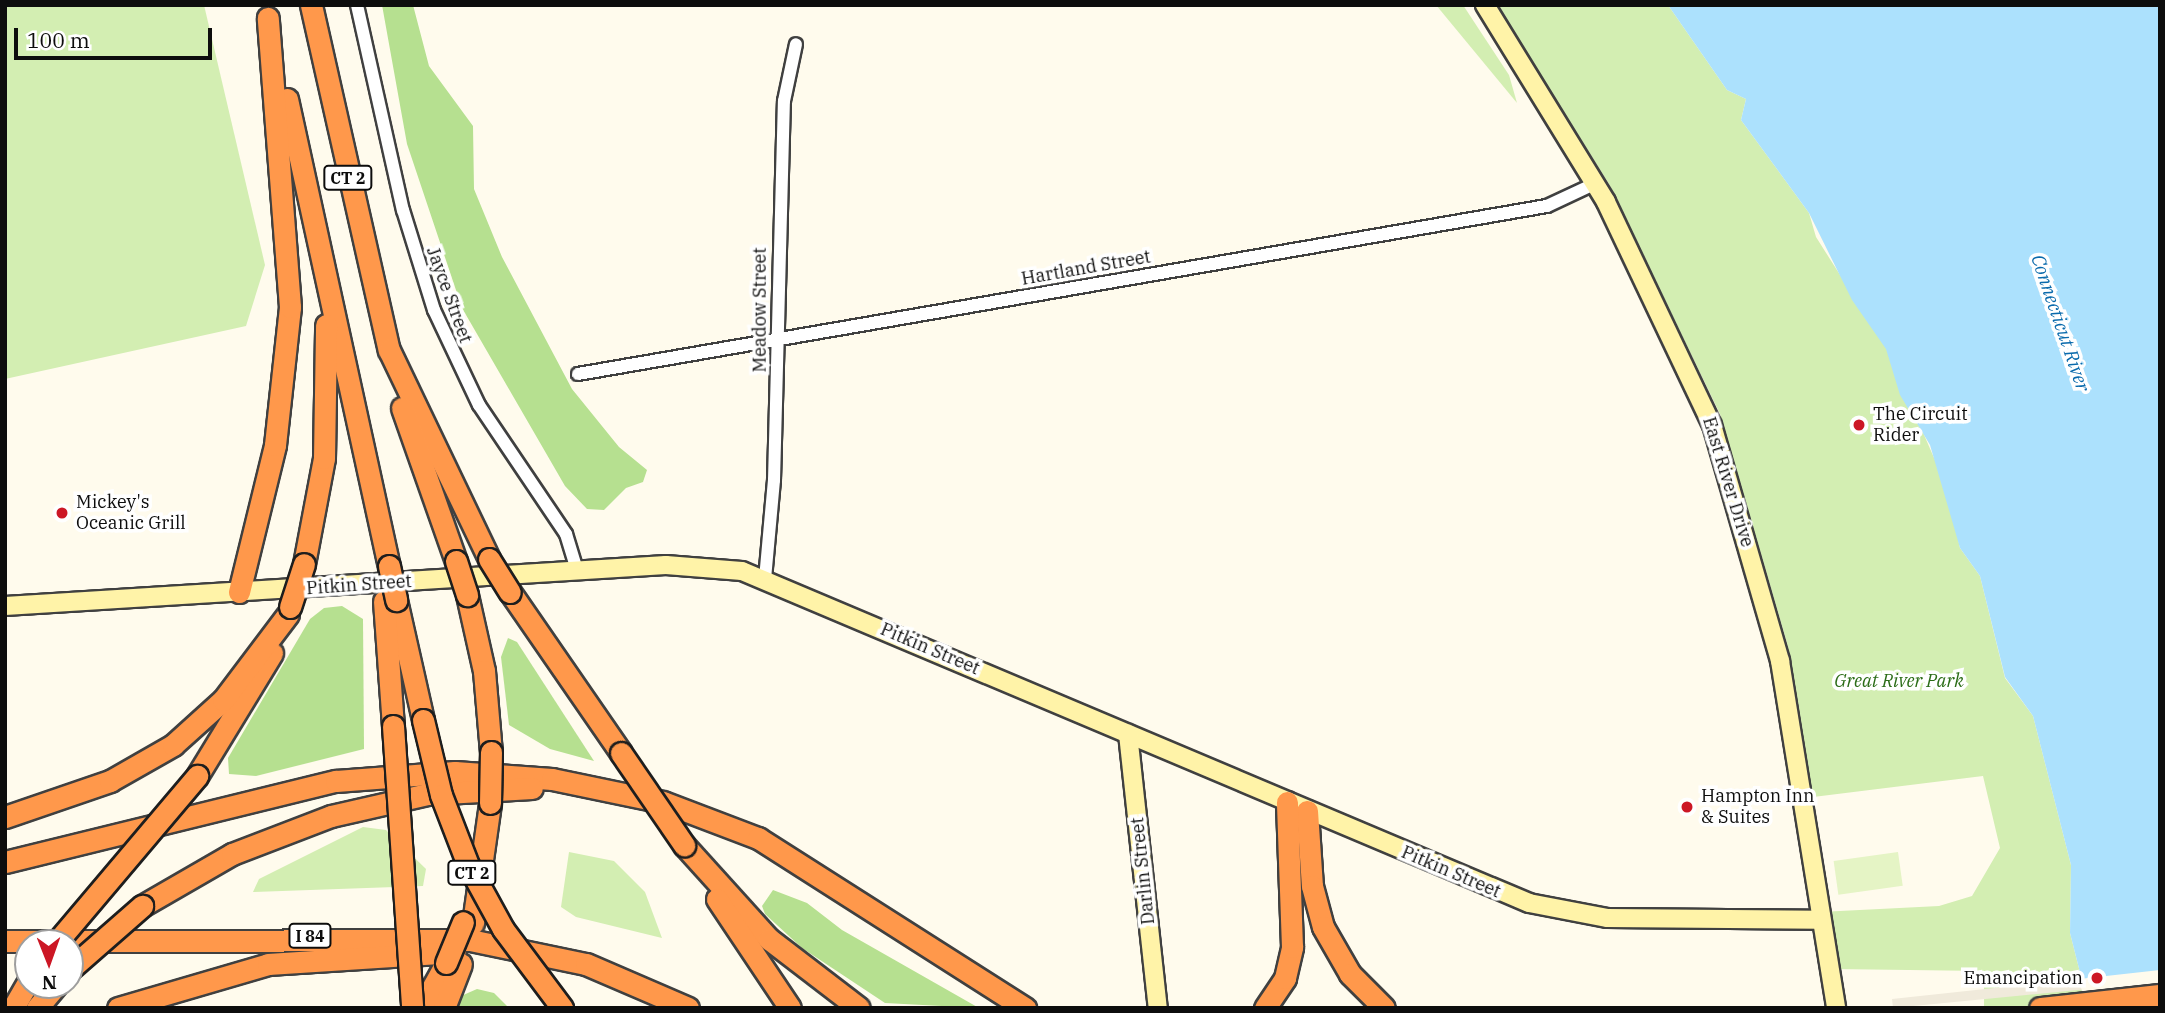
<!DOCTYPE html>
<style>
body{margin:0}
#map{position:relative;width:2165px;height:1013px;overflow:hidden;background:#fffbed;font-family:"IBM Plex Serif",serif}
div>[style]{position:absolute}
[style*='--x']{left:calc(var(--x)*1px);top:calc(var(--y)*1px);width:calc(var(--w)*1px);rotate:calc(var(--a)*1deg)}
.green>*{inset:0;background:#d3eeb2}
.forest>*{inset:0;background:#b6e090}
.pitch>*{inset:0;background:#e5f4c5;transform-origin:0 0}
.plaza>*{inset:0;background:#f0eadb}
.water>*{inset:0;background:#ace1fd}
.pier>*{inset:0;background:#fffbed}
.roads{filter:drop-shadow(2px 0 #404040) drop-shadow(-2px 0 #404040) drop-shadow(0 2px #404040) drop-shadow(0 -2px #404040)}
.street>*{height:12px;margin:-6px;padding:0 6px;transform-origin:6px;border-radius:6px;background:#fff}
.secondary>*{height:18px;margin:-9px;padding:0 9px;transform-origin:9px;border-radius:9px;background:#fff3a8}
.highway>*{height:21px;margin:-10.5px;padding:0 10.5px;transform-origin:10.5px;border-radius:10.5px;background:#ff984b}
.bridges{filter:drop-shadow(2px 0 #1e1e1e) drop-shadow(-2px 0 #1e1e1e) drop-shadow(0 2px #1e1e1e) drop-shadow(0 -2px #1e1e1e)}
.highway-bridge>*{height:21px;margin:-10.5px;padding:0 10.5px;transform-origin:10.5px;border-radius:10.5px;background:#ff984b}
.dots>*{width:19px;height:19px;translate:-50% -50%;box-sizing:border-box;border:4px solid #fff;border-radius:50%}
span{translate:-50% -50%;white-space:nowrap;text-align:center;line-height:1.15;-webkit-text-stroke:7px #fff;paint-order:stroke}
.shield-label span{padding:2px 5px;background:#fff;border:2px solid;border-radius:5px;-webkit-text-stroke-width:0}
.shield-label{font-size:16px;color:#0d0d0d;font-weight:700}
.street-label{font-size:18px;color:#0d0d0d}
.poi-label{font-size:18px;color:#0d0d0d}
.left{translate:0 -50%;text-align:left}
.right{translate:-100% -50%;text-align:right}
.park-label{font-size:18px;color:#2b6c17;font-style:italic}
.water-label{font-size:19px;color:#096aac;font-style:italic}
.frame{position:absolute;inset:0;border:7px solid #0d0d0d;pointer-events:none}
.north{position:absolute;left:14px;top:929px;width:70px;height:70px;box-sizing:border-box;background:#fff;border:2px solid #9e9e9e;border-radius:50%;rotate:179deg;font-size:19px;font-weight:700;line-height:28px;text-align:center;color:#0d0d0d}
.north::after{content:'';display:block;margin:auto;width:24px;height:32px;background:#cc1725;clip-path:polygon(50% 0,100% 100%,50% 72%,0 100%)}
.scale{position:absolute;left:14px;top:28px;width:198px;height:32px;box-sizing:border-box;border:4px solid #0d0d0d;border-top:0;padding-left:9px;font-size:21px;line-height:24px;white-space:nowrap;color:#0d0d0d;-webkit-text-stroke:5px #fff;paint-order:stroke}
</style>
<div id="map">
<div class="green">
<i style="clip-path:polygon(5px 5px,204px 5px,265px 265px,246px 326px,5px 379px)"></i>
<i style="clip-path:polygon(1436px 5px,1463px 5px,1509px 75px,1517px 103px)"></i>
<i style="clip-path:polygon(1497px 5px,1668px 5px,1727px 90px,1746px 99px,1741px 120px,1809px 213px,1816px 237px,1887px 349px,1947px 488px,1960px 548px,1980px 576px,2005px 678px,2033px 716px,2071px 865px,2070px 933px,2089px 1008px,1984px 1008px,1984px 971px,1833px 969px,1820px 912px,1939px 906px,1972px 896px,2000px 848px,1983px 776px,1805px 798px,1787px 643px,1720px 414px,1609px 184px)"></i>
<i style="clip-path:polygon(363px 827px,386px 830px,426px 869px,423px 886px,253px 892px,259px 879px)"></i>
<i style="clip-path:polygon(569px 852px,614px 861px,645px 892px,662px 938px,576px 917px,561px 907px)"></i>
</div>
<div class="forest">
<i style="clip-path:polygon(382px 5px,413px 5px,429px 66px,473px 126px,474px 189px,502px 257px,572px 389px,619px 447px,647px 470px,643px 482px,626px 488px,604px 510px,587px 509px,565px 486px,462px 308px,407px 144px)"></i>
<i style="clip-path:polygon(342px 606px,363px 619px,364px 749px,256px 776px,229px 774px,228px 758px,310px 619px,324px 608px)"></i>
<i style="clip-path:polygon(508px 638px,517px 642px,594px 761px,550px 749px,509px 725px,501px 657px)"></i>
<i style="clip-path:polygon(773px 890px,807px 903px,842px 930px,979px 1008px,885px 1003px,802px 948px,765px 914px,762px 906px)"></i>
<i style="clip-path:polygon(477px 989px,494px 993px,509px 1008px,455px 1008px,461px 996px)"></i>
</div>
<div class="pitch">
<i style="left:1898px;top:852px;width:34px;height:65px;rotate:82deg"></i>
</div>
<div class="plaza">
<i style="clip-path:polygon(2088px 978px,2160px 982px,1893px 1008px,1892px 999px)"></i>
</div>
<div class="water">
<i style="clip-path:polygon(1668px 5px,2160px 5px,2160px 1008px,2089px 1008px,2070px 933px,2071px 865px,2033px 716px,2005px 677px,1980px 576px,1960px 548px,1930px 445px,1900px 395px,1886px 349px,1852px 300px,1809px 213px,1741px 120px,1746px 99px,1727px 90px)"></i>
</div>
<div class="pier">
<i style="clip-path:polygon(2160px 970px,2160px 1008px,2086px 1008px,2079px 979px)"></i>
</div>
<div class="roads">
<div class="street">
<i style="--x:357;--y:5;--w:210;--a:77.4"></i>
<i style="--x:403;--y:210;--w:105;--a:72.8"></i>
<i style="--x:434;--y:310;--w:105;--a:64.7"></i>
<i style="--x:479;--y:405;--w:156;--a:56"></i>
<i style="--x:566;--y:534;--w:37;--a:73"></i>
<i style="--x:578;--y:374;--w:983;--a:-9.84"></i>
<i style="--x:1547;--y:206;--w:54;--a:-25.1"></i>
<i style="--x:765;--y:579;--w:99;--a:-84.8"></i>
<i style="--x:774;--y:480;--w:379;--a:-88.5"></i>
<i style="--x:784;--y:101;--w:58;--a:-78.1"></i>
</div>
<div class="secondary">
<i style="--x:1485;--y:5;--w:231;--a:58.4"></i>
<i style="--x:1606;--y:202;--w:247;--a:64.6"></i>
<i style="--x:1712;--y:425;--w:246;--a:73.9"></i>
<i style="--x:1780;--y:661;--w:351;--a:80.8"></i>
<i style="--x:5;--y:606;--w:662;--a:-3.55"></i>
<i style="--x:666;--y:565;--w:76;--a:4.5"></i>
<i style="--x:742;--y:571;--w:854;--a:22.87"></i>
<i style="--x:1529;--y:903;--w:79;--a:10.9"></i>
<i style="--x:1607;--y:918;--w:212;--a:0.5"></i>
<i style="--x:1128;--y:734;--w:276;--a:83.8"></i>
</div>
<div class="highway">
<i style="--x:311;--y:5;--w:354;--a:77.3"></i>
<i style="--x:389;--y:350;--w:232;--a:64.4"></i>
<i style="--x:287;--y:99;--w:478;--a:77.7"></i>
<i style="--x:402;--y:408;--w:162;--a:70.6"></i>
<i style="--x:304;--y:564;--w:108;--a:-79.3"></i>
<i style="--x:324;--y:458;--w:133;--a:-89.1"></i>
<i style="--x:239;--y:592;--w:151;--a:-76.2"></i>
<i style="--x:275;--y:445;--w:139;--a:-83.8"></i>
<i style="--x:290;--y:307;--w:290;--a:-94.4"></i>
<i style="--x:510;--y:592;--w:196;--a:55.4"></i>
<i style="--x:467;--y:595;--w:78;--a:77.4"></i>
<i style="--x:484;--y:671;--w:81;--a:85.1"></i>
<i style="--x:396;--y:600;--w:123;--a:77.3"></i>
<i style="--x:384;--y:601;--w:125;--a:85.9"></i>
<i style="--x:197;--y:776;--w:144;--a:-58.6"></i>
<i style="--x:1307;--y:811;--w:75;--a:86.2"></i>
<i style="--x:1312;--y:886;--w:42;--a:75"></i>
<i style="--x:1323;--y:927;--w:54;--a:60.1"></i>
<i style="--x:1350;--y:974;--w:48;--a:45"></i>
<i style="--x:5;--y:817;--w:111;--a:-18.9"></i>
<i style="--x:110;--y:781;--w:73;--a:-29.7"></i>
<i style="--x:173;--y:745;--w:67;--a:-42"></i>
<i style="--x:223;--y:700;--w:108;--a:-52.9"></i>
<i style="--x:684;--y:845;--w:127;--a:47.9"></i>
<i style="--x:769;--y:939;--w:113;--a:37.5"></i>
<i style="--x:5;--y:862;--w:341;--a:-13.8"></i>
<i style="--x:336;--y:781;--w:119;--a:-4.3"></i>
<i style="--x:455;--y:772;--w:97;--a:4.1"></i>
<i style="--x:552;--y:779;--w:113;--a:11.7"></i>
<i style="--x:663;--y:802;--w:102;--a:20.8"></i>
<i style="--x:758;--y:838;--w:317;--a:32.5"></i>
<i style="--x:717;--y:899;--w:131;--a:56.2"></i>
<i style="--x:142;--y:906;--w:104;--a:-30"></i>
<i style="--x:232;--y:854;--w:106;--a:-21"></i>
<i style="--x:331;--y:816;--w:99;--a:-12.8"></i>
<i style="--x:428;--y:794;--w:104;--a:-3.3"></i>
<i style="--x:473;--y:923;--w:121;--a:-81.9"></i>
<i style="--x:5;--y:941;--w:465;--a:-0.1"></i>
<i style="--x:470;--y:940;--w:118;--a:11.7"></i>
<i style="--x:586;--y:964;--w:111;--a:23.3"></i>
<i style="--x:13;--y:1008;--w:30;--a:-60"></i>
<i style="--x:37;--y:1008;--w:30;--a:-50"></i>
<i style="--x:118;--y:1008;--w:156;--a:-16.3"></i>
<i style="--x:268;--y:964;--w:187;--a:-3.7"></i>
<i style="--x:421;--y:1008;--w:51;--a:-60.9"></i>
<i style="--x:444;--y:1008;--w:47;--a:-68.9"></i>
<i style="--x:1265;--y:1008;--w:36;--a:-56"></i>
<i style="--x:1285;--y:978;--w:32;--a:-77"></i>
<i style="--x:1292;--y:947;--w:145;--a:-92"></i>
<i style="--x:2040;--y:1008;--w:121;--a:-6.2"></i>
</div>
</div>
<div class="bridges">
<div class="highway-bridge">
<i style="--x:489;--y:559;--w:39;--a:58"></i>
<i style="--x:456;--y:561;--w:36;--a:72"></i>
<i style="--x:389;--y:566;--w:35;--a:78"></i>
<i style="--x:290;--y:607;--w:45;--a:-72"></i>
<i style="--x:423;--y:720;--w:77;--a:76.5"></i>
<i style="--x:441;--y:795;--w:75;--a:68.9"></i>
<i style="--x:468;--y:865;--w:73;--a:61.3"></i>
<i style="--x:503;--y:929;--w:99;--a:53.2"></i>
<i style="--x:393;--y:726;--w:283;--a:86.1"></i>
<i style="--x:621;--y:753;--w:112;--a:55.6"></i>
<i style="--x:490;--y:803;--w:51;--a:-88.9"></i>
<i style="--x:56;--y:943;--w:219;--a:-49.8"></i>
<i style="--x:446;--y:963;--w:44;--a:-67.5"></i>
<i style="--x:70;--y:969;--w:96;--a:-41.2"></i>
</div>
</div>
<div class="dots">
<i style="left:1859px;top:425px;background:#cc1725"></i>
<i style="left:62px;top:513px;background:#cc1725"></i>
<i style="left:1687px;top:807px;background:#cc1725"></i>
<i style="left:2097px;top:978px;background:#cc1725"></i>
</div>
<div class="shield-label">
<span style="left:348px;top:178px">CT 2</span>
<span style="left:472px;top:873px">CT 2</span>
<span style="left:310px;top:936px">I 84</span>
</div>
<div class="street-label">
<span style="left:1086px;top:268px;rotate:-10deg">Hartland Street</span>
<span style="left:449px;top:295px;rotate:70deg">Jayce Street</span>
<span style="left:760px;top:310px;rotate:-90deg">Meadow Street</span>
<span style="left:1728px;top:482px;rotate:73deg">East River Drive</span>
<span style="left:359px;top:585px;rotate:-4deg">Pitkin Street</span>
<span style="left:930px;top:649px;rotate:23deg">Pitkin Street</span>
<span style="left:1143px;top:871px;rotate:-96deg">Darlin Street</span>
<span style="left:1451px;top:872px;rotate:23deg">Pitkin Street</span>
</div>
<div class="poi-label">
<span class="left" style="left:1873px;top:425px">The Circuit<br>Rider</span>
<span class="left" style="left:76px;top:513px">Mickey's<br>Oceanic Grill</span>
<span class="left" style="left:1701px;top:807px">Hampton Inn<br>&amp; Suites</span>
<span class="right" style="left:2083px;top:978px">Emancipation</span>
</div>
<div class="park-label">
<span style="left:1899px;top:681px">Great River Park</span>
</div>
<div class="water-label">
<span style="left:2060px;top:323px;rotate:71deg">Connecticut River</span>
</div>
<div class="frame"></div>
<div class="north">N</div>
<div class="scale">100 m</div>
</div>
